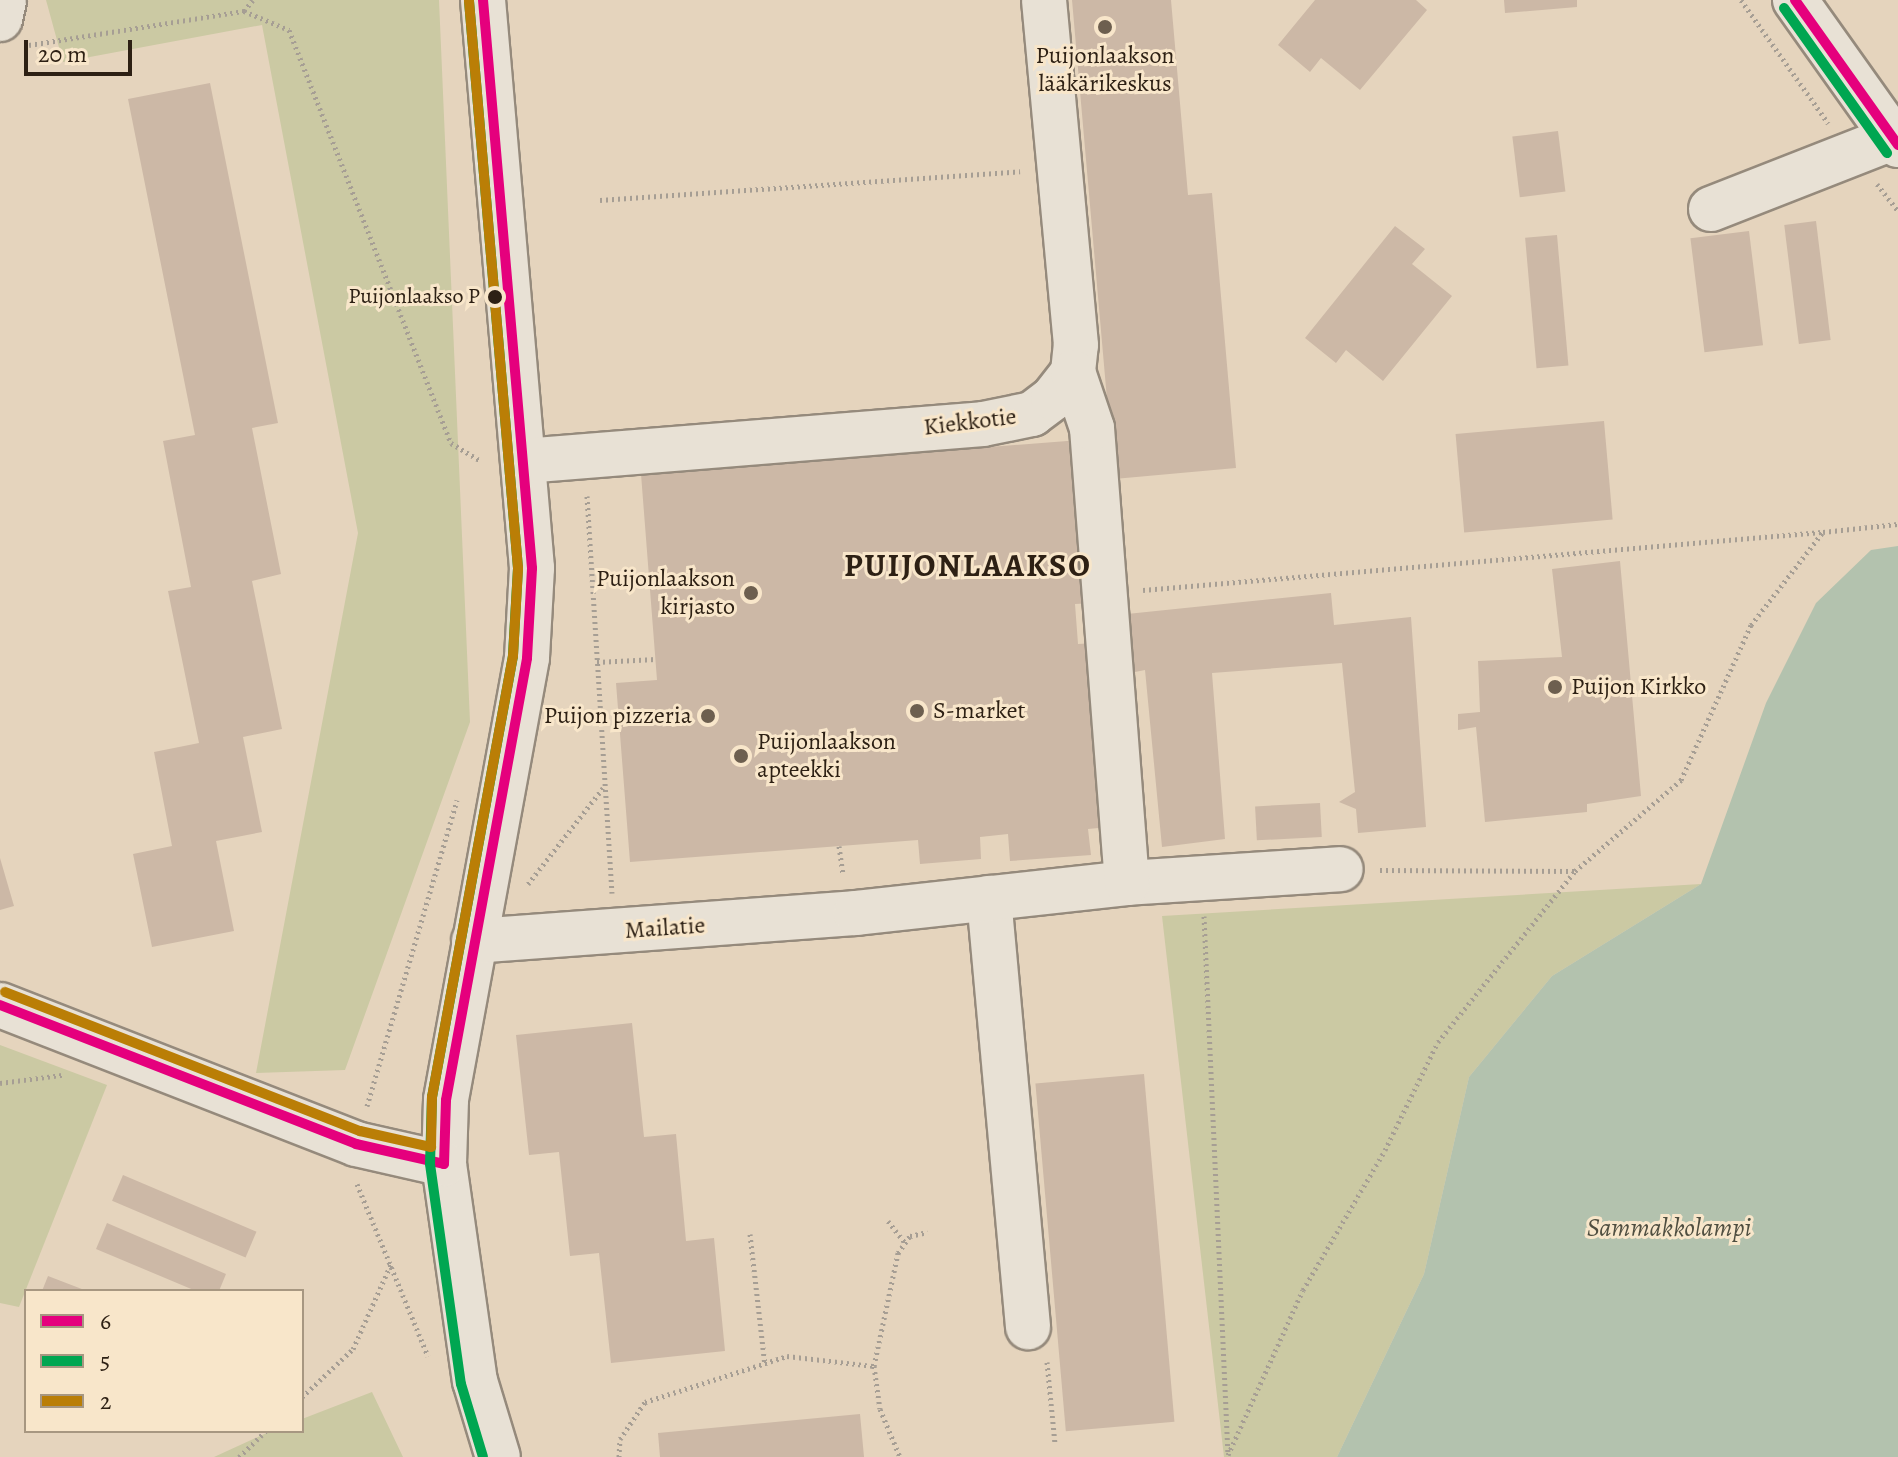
<!DOCTYPE html>
<meta charset="utf-8">
<style>
body{margin:0}
#map{position:relative;width:1898px;height:1457px;overflow:hidden;background:#e5d4bd;font-family:Alegreya,serif}
div>[style]{position:absolute}
[style*='--x']{left:calc(var(--x)*1px);top:calc(var(--y)*1px);width:calc(var(--w)*1px);rotate:calc(var(--a)*1deg)}
.green>*{inset:0;background:#cbc9a3}
.water>*{inset:0;background:#b3c2ae}
.building>*{inset:0;background:#ccb8a6;transform-origin:0 0}
.path>*{height:5px;margin-top:-2.5px;transform-origin:0;background:repeating-linear-gradient(90deg,#a69e94 0 2px,transparent 0 6px)}
.roads{filter:drop-shadow(2px 0 #958a7c) drop-shadow(-2px 0 #958a7c) drop-shadow(0 2px #958a7c) drop-shadow(0 -2px #958a7c)}
.minor>*{height:44px;margin:-22px;padding:0 22px;transform-origin:22px;border-radius:22px;background:#e8e1d5}
.bus-1>*{height:10px;margin:-5px;padding:0 5px;transform-origin:5px;border-radius:5px;background:#e5007d}
.bus-2>*{height:10px;margin:-5px;padding:0 5px;transform-origin:5px;border-radius:5px;background:#00a651}
.bus-3>*{height:10px;margin:-5px;padding:0 5px;transform-origin:5px;border-radius:5px;background:#ba7e06}
.dots>*{width:22px;height:22px;translate:-50% -50%;box-sizing:border-box;border:4px solid #f8e6ca;border-radius:50%}
span{translate:-50% -50%;white-space:nowrap;text-align:center;line-height:1.15;-webkit-text-stroke:6px #f8e6ca;paint-order:stroke}
.bus-label{font-size:22px;color:#2d2014}
.right{translate:-100% -50%;text-align:right}
.poi-label{font-size:24px;color:#2d2014}
.left{translate:0 -50%;text-align:left}
.street-label{font-size:24px;color:#2d2014}
.water-label{font-size:26px;color:#4f4e40;font-style:italic}
.district-label{font-size:32px;color:#2d2014;font-weight:700;letter-spacing:2px}
.legend{position:absolute;left:24px;top:1289px;width:280px;height:144px;box-sizing:border-box;background:#f8e6ca;border:2px solid #a79781;margin:0;padding:10px 14px;list-style:none;font-size:24px;color:#2d2014}
.legend li{display:flex;align-items:center;gap:16px;height:40px}
.legend b{width:40px;border:2px solid #a79781}
.scale{position:absolute;left:24px;top:40px;width:108px;height:36px;box-sizing:border-box;border:4px solid #2d2014;border-top:0;padding-left:10px;font-size:24px;line-height:28px;white-space:nowrap;color:#2d2014;-webkit-text-stroke:6px #f8e6ca;paint-order:stroke}
</style>
<div id="map">
<div class="green">
<i style="clip-path:polygon(46px 0,439px 0,470px 722px,345px 1070px,256px 1073px,358px 533px,262px 25px,63px 62px)"></i>
<i style="clip-path:polygon(1701px 884px,1552px 976px,1469px 1077px,1424px 1274px,1337px 1457px,1224px 1457px,1162px 916px)"></i>
<i style="clip-path:polygon(0 1045px,107px 1085px,19px 1307px,0 1303px)"></i>
<i style="clip-path:polygon(372px 1392px,403px 1457px,214px 1457px,271px 1431px,302px 1431px,302px 1419px)"></i>
</div>
<div class="water">
<i style="clip-path:polygon(1898px 546px,1898px 1457px,1337px 1457px,1424px 1274px,1469px 1077px,1552px 976px,1701px 884px,1766px 703px,1816px 603px,1871px 550px)"></i>
</div>
<div class="building">
<i style="clip-path:polygon(1072px 0,1171px 0,1188px 195px,1212px 193px,1236px 468px,1114px 479px)"></i>
<i style="clip-path:polygon(1315px 0,1416px 0,1427px 10px,1360px 90px,1321px 58px,1310px 72px,1278px 45px)"></i>
<i style="clip-path:polygon(1504px 0,1577px 0,1577px 7px,1505px 13px)"></i>
<i style="clip-path:polygon(210px 83px,278px 423px,252px 428px,281px 574px,252px 581px,282px 729px,243px 737px,262px 832px,216px 841px,234px 931px,152px 947px,133px 854px,172px 846px,154px 752px,199px 743px,168px 591px,191px 587px,163px 441px,195px 435px,128px 99px)"></i>
<i style="left:1558px;top:131px;width:61px;height:46px;rotate:83deg"></i>
<i style="left:1816px;top:221px;width:120px;height:32px;rotate:83deg"></i>
<i style="clip-path:polygon(1395px 226px,1425px 249px,1412px 264px,1452px 296px,1383px 381px,1346px 350px,1336px 363px,1305px 338px)"></i>
<i style="left:1749px;top:231px;width:115px;height:59px;rotate:83deg"></i>
<i style="left:1557px;top:235px;width:131px;height:32px;rotate:85deg"></i>
<i style="left:1604px;top:421px;width:99px;height:149px;rotate:85deg"></i>
<i style="clip-path:polygon(1080px 440px,1093px 603px,1075px 604px,1078px 644px,1095px 643px,1109px 827px,1088px 829px,1091px 855px,1010px 861px,1008px 834px,980px 837px,981px 859px,920px 864px,918px 840px,630px 862px,616px 683px,657px 680px,641px 474px)"></i>
<i style="clip-path:polygon(1620px 561px,1641px 796px,1587px 804px,1587px 812px,1485px 822px,1476px 727px,1458px 730px,1458px 714px,1480px 712px,1478px 661px,1562px 657px,1552px 569px)"></i>
<i style="clip-path:polygon(1331px 593px,1334px 625px,1411px 617px,1426px 827px,1358px 833px,1356px 809px,1339px 802px,1355px 792px,1342px 663px,1212px 673px,1225px 839px,1162px 847px,1145px 670px,1135px 672px,1127px 614px)"></i>
<i style="left:1320px;top:803px;width:34px;height:65px;rotate:87deg"></i>
<i style="clip-path:polygon(0 858px,14px 906px,0 910px)"></i>
<i style="clip-path:polygon(632px 1023px,644px 1137px,676px 1134px,686px 1241px,714px 1238px,725px 1351px,611px 1363px,599px 1253px,570px 1256px,559px 1152px,529px 1155px,516px 1035px)"></i>
<i style="left:1144px;top:1074px;width:349px;height:109px;rotate:85deg"></i>
<i style="left:123px;top:1175px;width:145px;height:28px;rotate:23deg"></i>
<i style="clip-path:polygon(107px 1223px,226px 1274px,219px 1291px,196px 1291px,96px 1249px)"></i>
<i style="clip-path:polygon(48px 1276px,87px 1291px,42px 1291px)"></i>
<i style="clip-path:polygon(860px 1414px,864px 1457px,660px 1457px,658px 1433px)"></i>
</div>
<div class="path">
<i style="--x:1741;--y:0;--w:151;--a:54.7"></i>
<i style="--x:244;--y:11;--w:14;--a:-51"></i>
<i style="--x:29;--y:45;--w:218;--a:-9"></i>
<i style="--x:244;--y:11;--w:49;--a:22.9"></i>
<i style="--x:289;--y:30;--w:444;--a:68.6"></i>
<i style="--x:451;--y:443;--w:35;--a:31"></i>
<i style="--x:1877;--y:184;--w:34;--a:52"></i>
<i style="--x:600;--y:200;--w:421;--a:-3.9"></i>
<i style="--x:587;--y:496;--w:398;--a:86.4"></i>
<i style="--x:1143;--y:590;--w:681;--a:-4.88"></i>
<i style="--x:597;--y:662;--w:59;--a:-2.9"></i>
<i style="--x:839;--y:846;--w:29;--a:82"></i>
<i style="--x:1380;--y:870;--w:195;--a:0.3"></i>
<i style="--x:1575;--y:871;--w:140;--a:-40.6"></i>
<i style="--x:1681;--y:780;--w:170;--a:-65.7"></i>
<i style="--x:1751;--y:625;--w:118;--a:-52.3"></i>
<i style="--x:1823;--y:532;--w:75;--a:-6.1"></i>
<i style="--x:528;--y:884;--w:122;--a:-52"></i>
<i style="--x:1204;--y:916;--w:540;--a:87.45"></i>
<i style="--x:1228;--y:1455;--w:181;--a:-65.6"></i>
<i style="--x:1303;--y:1290;--w:162;--a:-59.6"></i>
<i style="--x:1385;--y:1150;--w:120;--a:-63.9"></i>
<i style="--x:1438;--y:1042;--w:219;--a:-51.3"></i>
<i style="--x:0;--y:1083;--w:63;--a:-7.4"></i>
<i style="--x:367;--y:1106;--w:319;--a:-73.6"></i>
<i style="--x:357;--y:1184;--w:186;--a:67.6"></i>
<i style="--x:888;--y:1221;--w:28;--a:52"></i>
<i style="--x:750;--y:1234;--w:132;--a:83.5"></i>
<i style="--x:1047;--y:1362;--w:81;--a:84.4"></i>
<i style="--x:874;--y:1366;--w:43;--a:82.1"></i>
<i style="--x:880;--y:1409;--w:52;--a:67.4"></i>
<i style="--x:302;--y:1397;--w:70;--a:-43.3"></i>
<i style="--x:353;--y:1349;--w:95;--a:-65.9"></i>
<i style="--x:239;--y:1457;--w:37;--a:-44"></i>
<i style="--x:619;--y:1457;--w:18;--a:-87"></i>
<i style="--x:620;--y:1439;--w:45;--a:-56"></i>
<i style="--x:645;--y:1402;--w:149;--a:-17.9"></i>
<i style="--x:787;--y:1356;--w:88;--a:6.6"></i>
<i style="--x:874;--y:1366;--w:116;--a:-78"></i>
<i style="--x:898;--y:1253;--w:21;--a:-55"></i>
<i style="--x:910;--y:1236;--w:18;--a:-13"></i>
</div>
<div class="roads">
<div class="minor">
<i style="--x:483;--y:0;--w:570;--a:85.07"></i>
<i style="--x:532;--y:568;--w:90;--a:93.2"></i>
<i style="--x:527;--y:658;--w:449;--a:100.4"></i>
<i style="--x:446;--y:1100;--w:64;--a:91.8"></i>
<i style="--x:444;--y:1164;--w:219;--a:81.9"></i>
<i style="--x:475;--y:1381;--w:79;--a:73.2"></i>
<i style="--x:1795;--y:0;--w:178;--a:54.6"></i>
<i style="--x:0;--y:19;--w:19;--a:-78"></i>
<i style="--x:1711;--y:209;--w:194;--a:-21.4"></i>
<i style="--x:524;--y:461;--w:460;--a:-4.6"></i>
<i style="--x:983;--y:424;--w:50;--a:-11.5"></i>
<i style="--x:1032;--y:414;--w:26;--a:-37"></i>
<i style="--x:1053;--y:398;--w:33;--a:-52"></i>
<i style="--x:1073;--y:372;--w:27;--a:-84"></i>
<i style="--x:1076;--y:345;--w:346;--a:-95.3"></i>
<i style="--x:1127;--y:883;--w:214;--a:-3.7"></i>
<i style="--x:989;--y:898;--w:431;--a:84.8"></i>
<i style="--x:474;--y:941;--w:383;--a:-4.2"></i>
<i style="--x:856;--y:913;--w:273;--a:-6.3"></i>
<i style="--x:1127;--y:883;--w:456;--a:-94.4"></i>
<i style="--x:1092;--y:428;--w:59;--a:-108.7"></i>
<i style="--x:0;--y:1005;--w:382;--a:21.3"></i>
<i style="--x:356;--y:1144;--w:90;--a:12.8"></i>
</div>
</div>
<div class="bus-1">
<i style="--x:1795;--y:0;--w:178;--a:54.6"></i>
<i style="--x:0;--y:1005;--w:382;--a:21.3"></i>
<i style="--x:356;--y:1144;--w:90;--a:12.8"></i>
<i style="--x:444;--y:1164;--w:64;--a:-88.2"></i>
<i style="--x:446;--y:1100;--w:449;--a:-79.6"></i>
<i style="--x:527;--y:658;--w:90;--a:-86.8"></i>
<i style="--x:532;--y:568;--w:570;--a:-94.93"></i>
</div>
<div class="bus-2">
<i style="--x:469;--y:1;--w:569;--a:85.06"></i>
<i style="--x:518;--y:568;--w:88;--a:93.3"></i>
<i style="--x:513;--y:656;--w:448;--a:100.4"></i>
<i style="--x:432;--y:1097;--w:67;--a:91.7"></i>
<i style="--x:430;--y:1164;--w:222;--a:82"></i>
<i style="--x:461;--y:1384;--w:76;--a:73.2"></i>
<i style="--x:1784;--y:8;--w:178;--a:54.6"></i>
</div>
<div class="bus-3">
<i style="--x:5;--y:992;--w:381;--a:21.4"></i>
<i style="--x:360;--y:1131;--w:73;--a:12.7"></i>
<i style="--x:431;--y:1147;--w:50;--a:-88.9"></i>
<i style="--x:432;--y:1097;--w:448;--a:-79.6"></i>
<i style="--x:513;--y:656;--w:88;--a:-86.7"></i>
<i style="--x:518;--y:568;--w:569;--a:-94.94"></i>
</div>
<div class="dots">
<i style="left:1105px;top:27px;background:#6d5f4f"></i>
<i style="left:495px;top:297px;background:#2d2014"></i>
<i style="left:751px;top:593px;background:#6d5f4f"></i>
<i style="left:1555px;top:687px;background:#6d5f4f"></i>
<i style="left:917px;top:711px;background:#6d5f4f"></i>
<i style="left:708px;top:716px;background:#6d5f4f"></i>
<i style="left:741px;top:756px;background:#6d5f4f"></i>
</div>
<div class="bus-label">
<span class="right" style="left:480px;top:297px">Puijonlaakso P</span>
</div>
<div class="poi-label">
<span style="left:1105px;top:70px">Puijonlaakson<br>lääkärikeskus</span>
<span class="right" style="left:735px;top:593px">Puijonlaakson<br>kirjasto</span>
<span class="left" style="left:1571px;top:687px">Puijon Kirkko</span>
<span class="left" style="left:933px;top:711px">S-market</span>
<span class="right" style="left:692px;top:716px">Puijon pizzeria</span>
<span class="left" style="left:757px;top:756px">Puijonlaakson<br>apteekki</span>
</div>
<div class="street-label">
<span style="left:970px;top:422px;rotate:-7deg">Kiekkotie</span>
<span style="left:665px;top:928px;rotate:-4deg">Mailatie</span>
</div>
<div class="water-label">
<span style="left:1669px;top:1228px">Sammakkolampi</span>
</div>
<div class="district-label">
<span style="left:968px;top:565px">PUIJONLAAKSO</span>
</div>
<ul class="legend">
<li><b style="height:10px;background:#e5007d"></b>6</li>
<li><b style="height:10px;background:#00a651"></b>5</li>
<li><b style="height:10px;background:#ba7e06"></b>2</li>
</ul>
<div class="scale">20 m</div>
</div>
